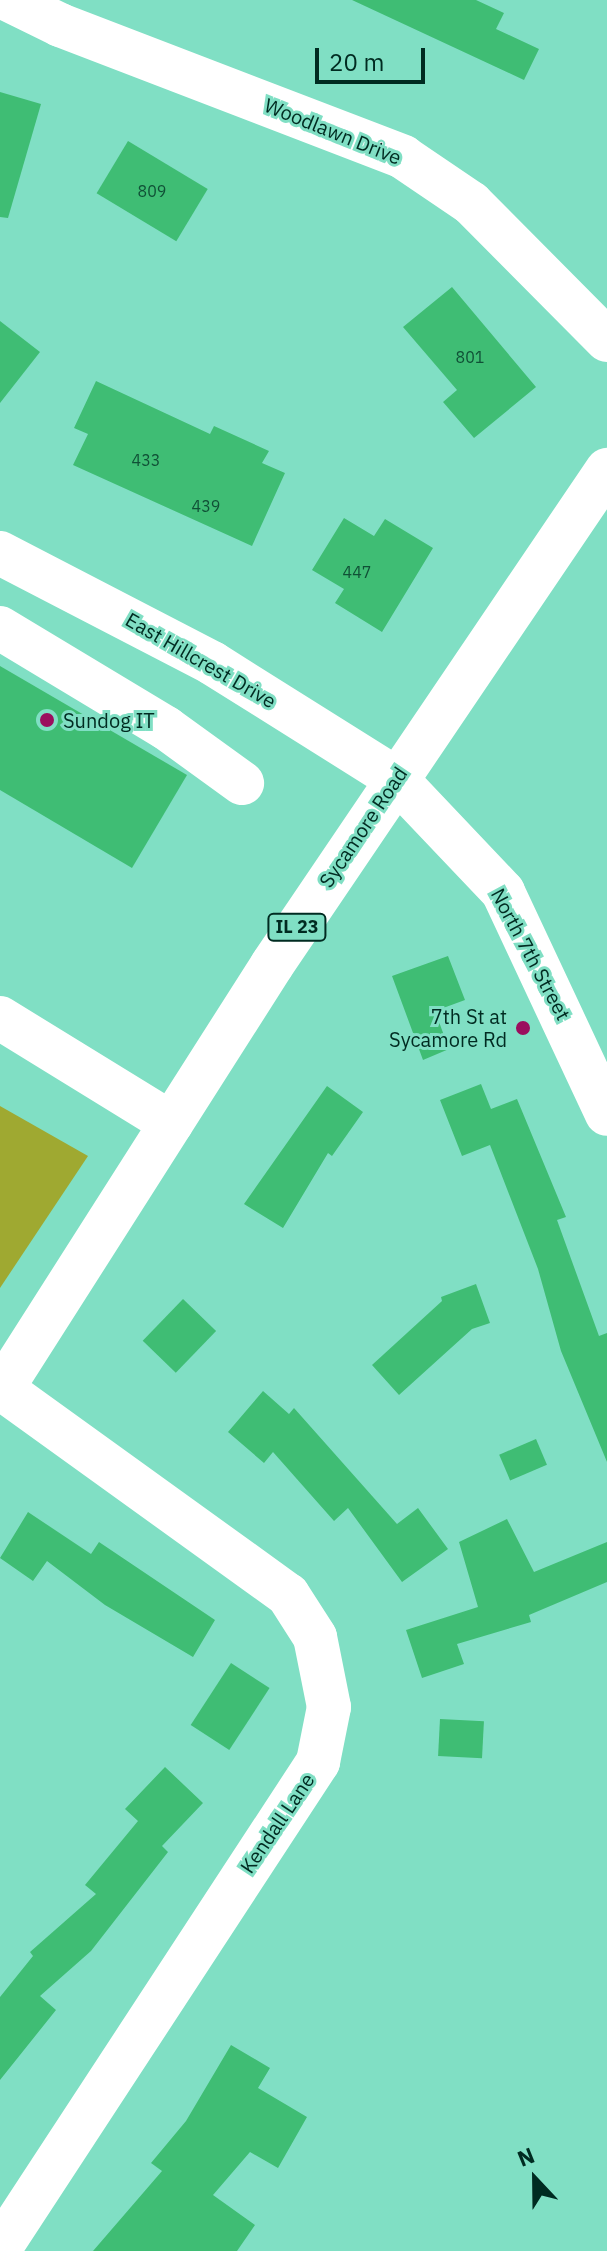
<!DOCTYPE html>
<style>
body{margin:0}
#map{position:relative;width:607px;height:2251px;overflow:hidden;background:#80dfc4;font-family:"IBM Plex Sans",sans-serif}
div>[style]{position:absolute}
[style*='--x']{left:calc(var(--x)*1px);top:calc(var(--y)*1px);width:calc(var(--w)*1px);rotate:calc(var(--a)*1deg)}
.green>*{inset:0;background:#9fa931}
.building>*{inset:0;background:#3fbd74;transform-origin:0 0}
.minor>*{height:44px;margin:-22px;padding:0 22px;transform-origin:22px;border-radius:22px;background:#fff}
.major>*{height:44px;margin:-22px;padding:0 22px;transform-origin:22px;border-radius:22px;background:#fff}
.dots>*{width:22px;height:22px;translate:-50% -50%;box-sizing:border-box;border:4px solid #80dfc4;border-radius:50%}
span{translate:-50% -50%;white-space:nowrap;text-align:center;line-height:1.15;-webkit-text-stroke:6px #80dfc4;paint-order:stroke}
.number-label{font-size:16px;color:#105036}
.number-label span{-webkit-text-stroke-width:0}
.shield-label span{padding:2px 6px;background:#80dfc4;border:2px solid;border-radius:6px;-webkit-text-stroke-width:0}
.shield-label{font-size:18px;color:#002b21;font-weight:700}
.street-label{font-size:20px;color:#002b21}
.poi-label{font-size:20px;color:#002b21}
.left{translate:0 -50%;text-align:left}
.right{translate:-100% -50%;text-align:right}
.north{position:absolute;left:495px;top:2139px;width:80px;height:80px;-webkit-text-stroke:6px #80dfc4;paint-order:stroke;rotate:338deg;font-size:22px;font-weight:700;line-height:32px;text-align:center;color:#002b21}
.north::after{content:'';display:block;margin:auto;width:28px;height:36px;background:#002b21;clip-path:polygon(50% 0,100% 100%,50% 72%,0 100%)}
.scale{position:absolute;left:315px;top:48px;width:110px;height:36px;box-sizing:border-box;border:4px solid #002b21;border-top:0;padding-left:10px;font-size:24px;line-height:28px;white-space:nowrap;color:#002b21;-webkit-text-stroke:6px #80dfc4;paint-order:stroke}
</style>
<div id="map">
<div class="green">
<i style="clip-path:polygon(0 1106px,88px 1156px,0 1288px)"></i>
</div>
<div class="building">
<i style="clip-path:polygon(352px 0,476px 0,504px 13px,496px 29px,539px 49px,524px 80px)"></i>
<i style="clip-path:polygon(0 92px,41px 104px,8px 218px,0 217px)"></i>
<i style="left:128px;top:141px;width:93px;height:61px;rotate:31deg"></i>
<i style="clip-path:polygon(452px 287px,536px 387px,474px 438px,443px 402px,457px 390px,403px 327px)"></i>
<i style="clip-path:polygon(0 321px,40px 352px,0 403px)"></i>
<i style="clip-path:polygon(96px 381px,210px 434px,214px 426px,269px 451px,262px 463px,285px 473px,252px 546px,73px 465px,88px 434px,74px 428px)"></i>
<i style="clip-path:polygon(344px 518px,374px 536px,385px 519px,433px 548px,382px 632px,335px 603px,344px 589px,312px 570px)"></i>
<i style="clip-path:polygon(0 666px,187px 775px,132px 868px,0 790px)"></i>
<i style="clip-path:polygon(448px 956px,465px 1000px,435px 1011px,449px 1049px,423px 1060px,392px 976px)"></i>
<i style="clip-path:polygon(481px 1084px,491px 1109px,517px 1099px,566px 1217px,557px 1220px,599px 1336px,607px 1333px,607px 1462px,561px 1351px,538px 1269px,490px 1145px,462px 1156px,440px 1100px)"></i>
<i style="clip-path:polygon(327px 1086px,363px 1112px,332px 1156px,328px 1153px,283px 1228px,244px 1204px)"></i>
<i style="clip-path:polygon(476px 1284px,490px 1323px,472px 1329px,399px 1395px,372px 1365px,442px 1301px,441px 1297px)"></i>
<i style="left:183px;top:1299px;width:46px;height:58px;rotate:44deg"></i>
<i style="clip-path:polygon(263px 1391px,289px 1414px,294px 1408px,397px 1524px,418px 1508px,448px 1549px,402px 1582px,348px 1508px,334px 1521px,273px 1452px,264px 1463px,228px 1432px)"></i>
<i style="left:536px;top:1439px;width:28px;height:40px;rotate:67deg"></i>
<i style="clip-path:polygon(28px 1512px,91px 1554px,99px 1542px,215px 1620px,193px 1657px,105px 1605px,47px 1561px,33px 1581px,0 1558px)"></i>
<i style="clip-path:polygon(507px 1519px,534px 1572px,607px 1542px,607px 1582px,529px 1615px,531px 1622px,457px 1644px,464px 1664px,422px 1678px,406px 1630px,478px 1607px,459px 1542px)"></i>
<i style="left:231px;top:1663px;width:46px;height:74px;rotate:33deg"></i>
<i style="left:440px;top:1719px;width:44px;height:37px;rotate:3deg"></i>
<i style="clip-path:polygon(165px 1767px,203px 1803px,162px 1846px,168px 1852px,91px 1951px,40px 1996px,56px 2010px,0 2080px,0 1997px,33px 1956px,30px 1952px,96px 1894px,85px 1885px,138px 1821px,125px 1809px)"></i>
<i style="clip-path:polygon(231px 2045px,270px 2068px,258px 2088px,307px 2117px,278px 2168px,250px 2152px,213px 2195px,255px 2225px,237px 2251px,93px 2251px,162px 2171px,151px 2163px,186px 2121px)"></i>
</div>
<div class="minor">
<i style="--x:9;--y:0;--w:57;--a:26.1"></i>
<i style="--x:60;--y:25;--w:368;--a:21"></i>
<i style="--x:403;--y:157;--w:82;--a:34.1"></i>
<i style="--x:471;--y:203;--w:193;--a:45.2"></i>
<i style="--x:0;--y:553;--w:239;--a:27.4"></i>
<i style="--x:212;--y:663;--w:216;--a:32.1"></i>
<i style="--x:395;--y:778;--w:157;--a:46.5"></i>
<i style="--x:503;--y:892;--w:245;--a:64.9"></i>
<i style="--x:0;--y:628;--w:194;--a:31.1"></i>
<i style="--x:166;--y:728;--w:94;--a:35.9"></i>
<i style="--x:0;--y:1018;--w:201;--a:31.6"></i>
<i style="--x:0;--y:2248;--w:581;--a:-56.8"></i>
<i style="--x:318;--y:1762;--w:56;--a:-78.7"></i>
<i style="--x:329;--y:1707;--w:71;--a:-101.3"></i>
<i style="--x:315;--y:1637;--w:50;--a:-122.7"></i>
<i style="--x:288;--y:1595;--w:352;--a:-144.2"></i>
</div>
<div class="major">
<i style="--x:0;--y:1392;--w:506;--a:-57.5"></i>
<i style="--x:272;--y:965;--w:598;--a:-55.91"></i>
</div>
<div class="dots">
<i style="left:47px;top:720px;background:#9b0e5e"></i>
<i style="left:523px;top:1028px;background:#9b0e5e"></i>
</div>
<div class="number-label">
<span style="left:152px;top:191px">809</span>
<span style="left:470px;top:357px">801</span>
<span style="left:146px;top:460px">433</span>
<span style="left:206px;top:506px">439</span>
<span style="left:357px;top:572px">447</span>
</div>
<div class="shield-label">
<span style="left:297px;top:927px">IL 23</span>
</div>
<div class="street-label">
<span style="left:333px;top:131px;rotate:22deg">Woodlawn Drive</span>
<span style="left:201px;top:660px;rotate:30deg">East Hillcrest Drive</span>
<span style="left:363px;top:827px;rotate:-56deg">Sycamore Road</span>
<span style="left:531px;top:954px;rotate:62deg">North 7th Street</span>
<span style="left:277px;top:1823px;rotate:-56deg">Kendall Lane</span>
</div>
<div class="poi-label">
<span class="left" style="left:63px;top:720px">Sundog IT</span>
<span class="right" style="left:507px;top:1028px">7th St at<br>Sycamore Rd</span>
</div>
<div class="north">N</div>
<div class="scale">20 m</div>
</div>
